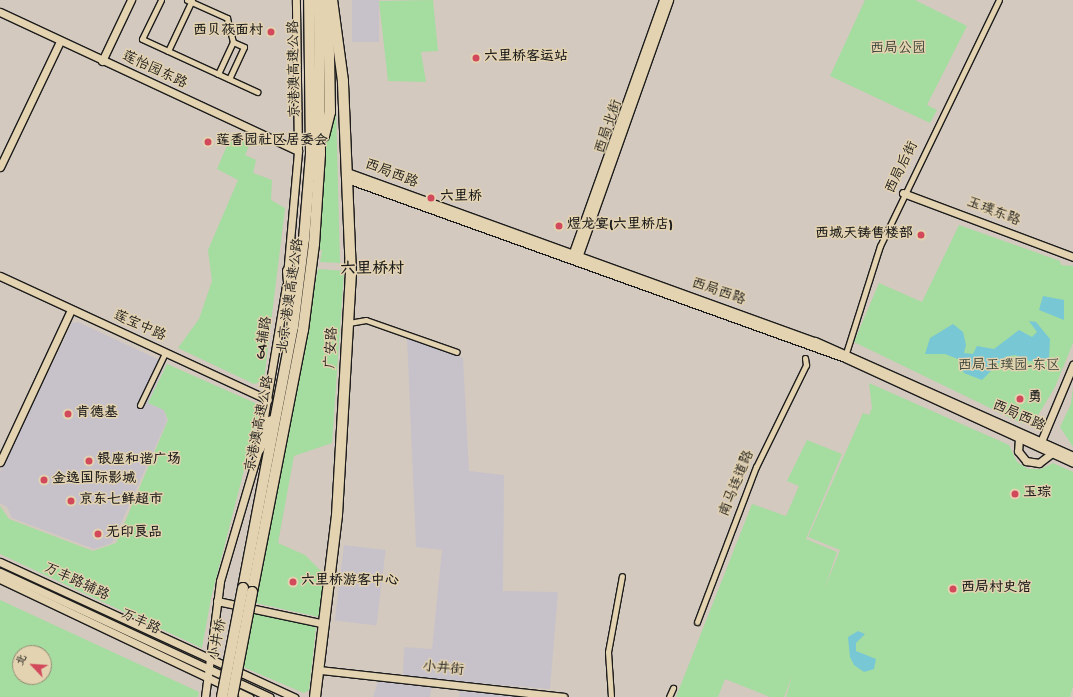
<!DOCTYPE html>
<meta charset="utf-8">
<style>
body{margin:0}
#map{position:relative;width:1073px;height:697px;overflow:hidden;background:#d3c9bf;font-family:"Gochi Hand","LXGW WenKai TC",sans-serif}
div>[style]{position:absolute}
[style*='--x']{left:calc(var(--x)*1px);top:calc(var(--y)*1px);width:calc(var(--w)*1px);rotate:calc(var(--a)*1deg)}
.built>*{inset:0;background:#c7c2ca;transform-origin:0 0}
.green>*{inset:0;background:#a5dc9f}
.water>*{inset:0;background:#78c7d5}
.roads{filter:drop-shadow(1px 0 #1c1c1c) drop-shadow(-1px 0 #1c1c1c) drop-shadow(0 1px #1c1c1c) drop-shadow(0 -1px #1c1c1c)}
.street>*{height:5px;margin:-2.5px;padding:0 2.5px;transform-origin:2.5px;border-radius:2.5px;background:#e4d3b0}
.secondary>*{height:7px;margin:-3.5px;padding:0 3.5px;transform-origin:3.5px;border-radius:3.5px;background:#e4d3b0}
.highway>*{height:10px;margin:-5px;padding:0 5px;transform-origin:5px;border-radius:5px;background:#e4d3b0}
.bridges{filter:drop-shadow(1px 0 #1c1c1c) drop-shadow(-1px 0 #1c1c1c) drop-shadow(0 1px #1c1c1c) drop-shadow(0 -1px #1c1c1c)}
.highway-bridge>*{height:10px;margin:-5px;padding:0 5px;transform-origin:5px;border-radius:5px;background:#e4d3b0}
.dots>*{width:11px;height:11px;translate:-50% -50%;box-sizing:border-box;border:2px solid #e4d3b0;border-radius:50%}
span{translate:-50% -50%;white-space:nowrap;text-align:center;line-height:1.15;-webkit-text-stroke:3px #e4d3b0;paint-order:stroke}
.poi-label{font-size:14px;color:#1c1c1c;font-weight:700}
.right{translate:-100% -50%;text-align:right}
.left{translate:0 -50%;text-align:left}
.park-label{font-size:14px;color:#374236}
.street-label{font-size:14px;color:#1c1c1c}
.quarter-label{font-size:16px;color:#1c1c1c;font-weight:700}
.north{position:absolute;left:12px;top:645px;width:40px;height:40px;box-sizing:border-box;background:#e4d3b0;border:1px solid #948a75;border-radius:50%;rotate:295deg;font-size:11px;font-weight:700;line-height:16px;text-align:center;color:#1c1c1c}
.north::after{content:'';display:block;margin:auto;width:14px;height:18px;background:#d1495b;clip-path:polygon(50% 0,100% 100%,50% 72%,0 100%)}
</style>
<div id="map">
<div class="built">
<i style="left:352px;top:0;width:27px;height:42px"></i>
<i style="clip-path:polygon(78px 322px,166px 363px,148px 403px,164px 410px,167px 421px,112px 543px,94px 549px,12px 518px,7px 507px,0 503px,0 472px,72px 323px)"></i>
<i style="clip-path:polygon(407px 337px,463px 358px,469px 471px,504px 475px,503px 591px,558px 592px,550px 689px,403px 677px,404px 647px,432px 649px,442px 550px,416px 547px)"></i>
<i style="left:344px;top:545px;width:42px;height:76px;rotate:7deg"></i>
<i style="clip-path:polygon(378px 681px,432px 685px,430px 697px,373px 697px)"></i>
<i style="clip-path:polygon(460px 691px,520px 696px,520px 697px,459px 697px)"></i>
</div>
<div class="green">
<i style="clip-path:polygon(433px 0,438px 51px,421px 52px,426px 82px,388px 81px,379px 1px)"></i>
<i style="clip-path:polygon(865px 0,915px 0,967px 26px,927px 105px,937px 110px,930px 123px,830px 76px)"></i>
<i style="clip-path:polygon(336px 108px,340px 263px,320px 262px,322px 250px,316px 249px,325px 143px,332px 109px)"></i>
<i style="clip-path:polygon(231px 136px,250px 144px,245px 155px,256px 160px,253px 173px,272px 180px,271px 200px,285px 208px,264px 380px,254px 384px,178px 348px,199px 319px,212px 281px,208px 250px,238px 180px,217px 169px)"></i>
<i style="clip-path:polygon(959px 225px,1060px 261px,1061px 265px,1073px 266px,1073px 343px,1055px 387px,1037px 417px,1021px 423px,854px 342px,879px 283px,922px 302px)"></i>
<i style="clip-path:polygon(318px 269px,344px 271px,332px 443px,294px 456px,278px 543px,305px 555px,324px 574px,319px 617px,256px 603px)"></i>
<i style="clip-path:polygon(167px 364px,255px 403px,259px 412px,211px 598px,202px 648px,0 554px,0 506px,9px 519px,93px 551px,116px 543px,168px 420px,164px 410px,148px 403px)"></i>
<i style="clip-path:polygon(869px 383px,1009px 445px,1017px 462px,1028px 469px,1041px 469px,1053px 463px,1073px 472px,1073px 686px,1070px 697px,786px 697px,792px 676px,784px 697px,770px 697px,725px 679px,718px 697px,676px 697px,752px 504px,786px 516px,799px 486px,787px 481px,807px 440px,842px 454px,806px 539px,837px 552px,824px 590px,840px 550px,808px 537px,863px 413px,869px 415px,872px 408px)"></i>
<i style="clip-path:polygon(1073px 386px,1073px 447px,1060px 427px,1071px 404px)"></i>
<i style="clip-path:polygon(evenodd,0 600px,199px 692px,198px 697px,0 697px,0 600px,20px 653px,44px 653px,44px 677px,20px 677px,20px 653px)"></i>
<i style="clip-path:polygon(254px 612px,316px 626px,309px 690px,304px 693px,243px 667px)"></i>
</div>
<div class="water">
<i style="clip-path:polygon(1043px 296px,1064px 300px,1064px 320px,1039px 310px)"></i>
<i style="clip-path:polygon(1029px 321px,1036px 322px,1050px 339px,1049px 359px,1030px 361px,1015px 355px,1005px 357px,982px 380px,964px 373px,958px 359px,945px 354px,925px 354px,930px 338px,953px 324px,963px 332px,966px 345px,964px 353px,973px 354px,977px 346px,994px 349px,1019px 330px,1032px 337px,1037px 332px)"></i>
<i style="clip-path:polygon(858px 631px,865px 634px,856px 643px,856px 651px,876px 659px,874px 669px,864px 672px,854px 665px,850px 657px,848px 637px)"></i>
</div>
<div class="roads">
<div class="street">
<i style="--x:161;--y:0;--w:43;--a:116"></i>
<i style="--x:142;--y:39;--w:127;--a:24.7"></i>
<i style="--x:187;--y:0;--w:44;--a:24.2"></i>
<i style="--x:227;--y:18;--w:25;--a:76"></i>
<i style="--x:168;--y:51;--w:56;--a:-64.8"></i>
<i style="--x:218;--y:74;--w:35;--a:-65"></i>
<i style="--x:233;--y:42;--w:12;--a:24"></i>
<i style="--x:244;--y:47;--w:35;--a:115"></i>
<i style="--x:349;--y:323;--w:17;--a:-10"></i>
<i style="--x:366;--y:320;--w:96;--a:19.4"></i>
<i style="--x:846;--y:353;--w:112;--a:-72.4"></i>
<i style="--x:880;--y:246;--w:273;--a:-64.2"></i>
<i style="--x:140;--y:405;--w:58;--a:-64.3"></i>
<i style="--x:697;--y:622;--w:166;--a:-69.2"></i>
<i style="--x:756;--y:467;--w:114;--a:-63.9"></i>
<i style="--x:806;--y:365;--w:7;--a:-98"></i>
<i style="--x:611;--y:697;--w:45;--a:-93.8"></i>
<i style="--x:608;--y:652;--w:77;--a:-79.6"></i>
<i style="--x:669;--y:697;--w:10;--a:-66"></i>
</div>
<div class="secondary">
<i style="--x:0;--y:12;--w:329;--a:25"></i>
<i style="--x:102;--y:61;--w:68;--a:-64.6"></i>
<i style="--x:0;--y:167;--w:140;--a:-64.5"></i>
<i style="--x:347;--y:172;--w:498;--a:19.9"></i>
<i style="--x:815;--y:341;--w:282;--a:24"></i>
<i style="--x:347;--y:179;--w:529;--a:19.77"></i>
<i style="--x:845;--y:358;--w:251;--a:24.7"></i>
<i style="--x:903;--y:193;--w:182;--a:20.6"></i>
<i style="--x:571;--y:258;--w:274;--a:-70.4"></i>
<i style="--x:577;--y:260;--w:276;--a:-70.5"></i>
<i style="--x:287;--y:275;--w:124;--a:-84.9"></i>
<i style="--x:298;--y:151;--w:151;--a:-90.8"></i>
<i style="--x:0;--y:276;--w:295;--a:24.8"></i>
<i style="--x:261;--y:435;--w:151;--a:-80.5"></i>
<i style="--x:1019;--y:438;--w:13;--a:94"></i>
<i style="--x:1018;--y:451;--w:13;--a:51"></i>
<i style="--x:1026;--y:461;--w:13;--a:9"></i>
<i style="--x:1039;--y:463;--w:16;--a:-38"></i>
<i style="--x:1040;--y:444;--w:86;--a:-67.3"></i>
<i style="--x:0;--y:462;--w:168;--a:-65"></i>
<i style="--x:0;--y:562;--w:324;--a:24.7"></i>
<i style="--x:0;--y:572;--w:297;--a:24.9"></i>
<i style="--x:0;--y:579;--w:276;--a:25.4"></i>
<i style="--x:217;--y:601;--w:110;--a:12"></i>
<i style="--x:320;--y:670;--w:245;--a:6.3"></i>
<i style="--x:205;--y:697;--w:117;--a:-82.6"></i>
<i style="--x:220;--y:581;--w:142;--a:-73.6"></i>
</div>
<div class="highway">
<i style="--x:324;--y:136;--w:25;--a:-76"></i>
<i style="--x:330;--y:112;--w:111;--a:-91"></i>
<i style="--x:288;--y:271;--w:37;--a:85"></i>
<i style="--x:259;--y:449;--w:30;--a:-67"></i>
<i style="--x:243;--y:588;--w:266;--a:-79.2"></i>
<i style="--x:293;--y:327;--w:89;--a:-82.9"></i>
<i style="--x:304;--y:239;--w:86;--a:-85.3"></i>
<i style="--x:311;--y:153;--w:153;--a:-90.7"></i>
<i style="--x:252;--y:592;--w:267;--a:-79"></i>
<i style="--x:303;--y:330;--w:87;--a:-82.7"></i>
<i style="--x:314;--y:244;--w:90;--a:-86.2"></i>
<i style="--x:320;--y:154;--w:154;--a:-90.4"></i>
<i style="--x:315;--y:697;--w:183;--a:-83.1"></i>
<i style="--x:337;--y:515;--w:241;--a:-86.7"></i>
<i style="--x:351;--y:274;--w:193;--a:-92.4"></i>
<i style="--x:343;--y:81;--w:82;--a:-97.7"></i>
</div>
</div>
<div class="bridges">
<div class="highway-bridge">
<i style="--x:222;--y:697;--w:111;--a:-79.1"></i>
<i style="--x:232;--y:697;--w:107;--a:-79.2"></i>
</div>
</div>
<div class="dots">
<i style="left:271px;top:32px;background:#d1495b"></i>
<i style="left:476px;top:58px;background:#d1495b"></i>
<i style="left:208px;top:142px;background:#d1495b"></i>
<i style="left:431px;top:198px;background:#d1495b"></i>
<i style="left:559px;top:226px;background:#d1495b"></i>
<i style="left:921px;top:235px;background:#d1495b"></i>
<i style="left:1020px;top:399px;background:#d1495b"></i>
<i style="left:68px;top:414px;background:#d1495b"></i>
<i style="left:89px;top:461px;background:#d1495b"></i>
<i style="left:44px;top:480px;background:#d1495b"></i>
<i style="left:1015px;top:494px;background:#d1495b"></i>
<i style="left:71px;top:501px;background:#d1495b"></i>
<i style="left:98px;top:534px;background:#d1495b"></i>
<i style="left:293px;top:582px;background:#d1495b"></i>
<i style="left:953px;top:589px;background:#d1495b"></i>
</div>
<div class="poi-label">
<span class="right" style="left:263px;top:32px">西贝莜面村</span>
<span class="left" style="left:484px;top:58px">六里桥客运站</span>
<span class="left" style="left:216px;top:142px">莲香园社区居委会</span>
<span class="left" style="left:440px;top:198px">六里桥</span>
<span class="left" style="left:567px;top:226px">煜龙宴(六里桥店)</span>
<span class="right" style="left:913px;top:235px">西城天铸售楼部</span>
<span class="left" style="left:1028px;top:399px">勇</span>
<span class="left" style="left:76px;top:414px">肯德基</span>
<span class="left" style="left:97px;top:461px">银座和谐广场</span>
<span class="left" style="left:52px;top:480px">金逸国际影城</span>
<span class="left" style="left:1023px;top:494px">玉琮</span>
<span class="left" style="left:79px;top:501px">京东七鲜超市</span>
<span class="left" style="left:106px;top:534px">无印良品</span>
<span class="left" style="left:301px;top:582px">六里桥游客中心</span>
<span class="left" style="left:961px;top:589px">西局村史馆</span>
</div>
<div class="park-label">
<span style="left:898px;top:50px">西局公园</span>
<span style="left:1009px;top:367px">西局玉璞园-东区</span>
</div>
<div class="street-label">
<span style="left:296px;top:69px;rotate:-91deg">京港澳高速公路</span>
<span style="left:154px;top:71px;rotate:25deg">莲怡园东路</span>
<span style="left:610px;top:127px;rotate:-71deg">西局北街</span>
<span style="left:903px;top:168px;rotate:-64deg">西局后街</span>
<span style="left:391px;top:175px;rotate:21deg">西局西路</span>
<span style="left:993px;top:213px;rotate:21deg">玉璞东路</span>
<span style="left:718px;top:293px;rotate:19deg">西局西路</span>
<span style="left:292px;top:296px;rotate:-82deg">北京-港澳高速公路</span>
<span style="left:139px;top:327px;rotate:24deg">莲宝中路</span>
<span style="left:265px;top:338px;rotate:-81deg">G4辅路</span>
<span style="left:333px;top:348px;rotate:-87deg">广安路</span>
<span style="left:1018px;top:417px;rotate:24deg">西局西路</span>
<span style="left:261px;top:424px;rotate:-79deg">京港澳高速公路</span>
<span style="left:738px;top:484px;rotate:-68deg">南马连道路</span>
<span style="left:76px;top:583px;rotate:25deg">万丰路辅路</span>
<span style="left:140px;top:623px;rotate:25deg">万丰路</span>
<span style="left:219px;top:640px;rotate:-79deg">小井桥</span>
<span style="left:443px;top:670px;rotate:6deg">小井街</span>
</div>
<div class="quarter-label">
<span style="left:372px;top:271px">六里桥村</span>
</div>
<div class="north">北</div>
</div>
